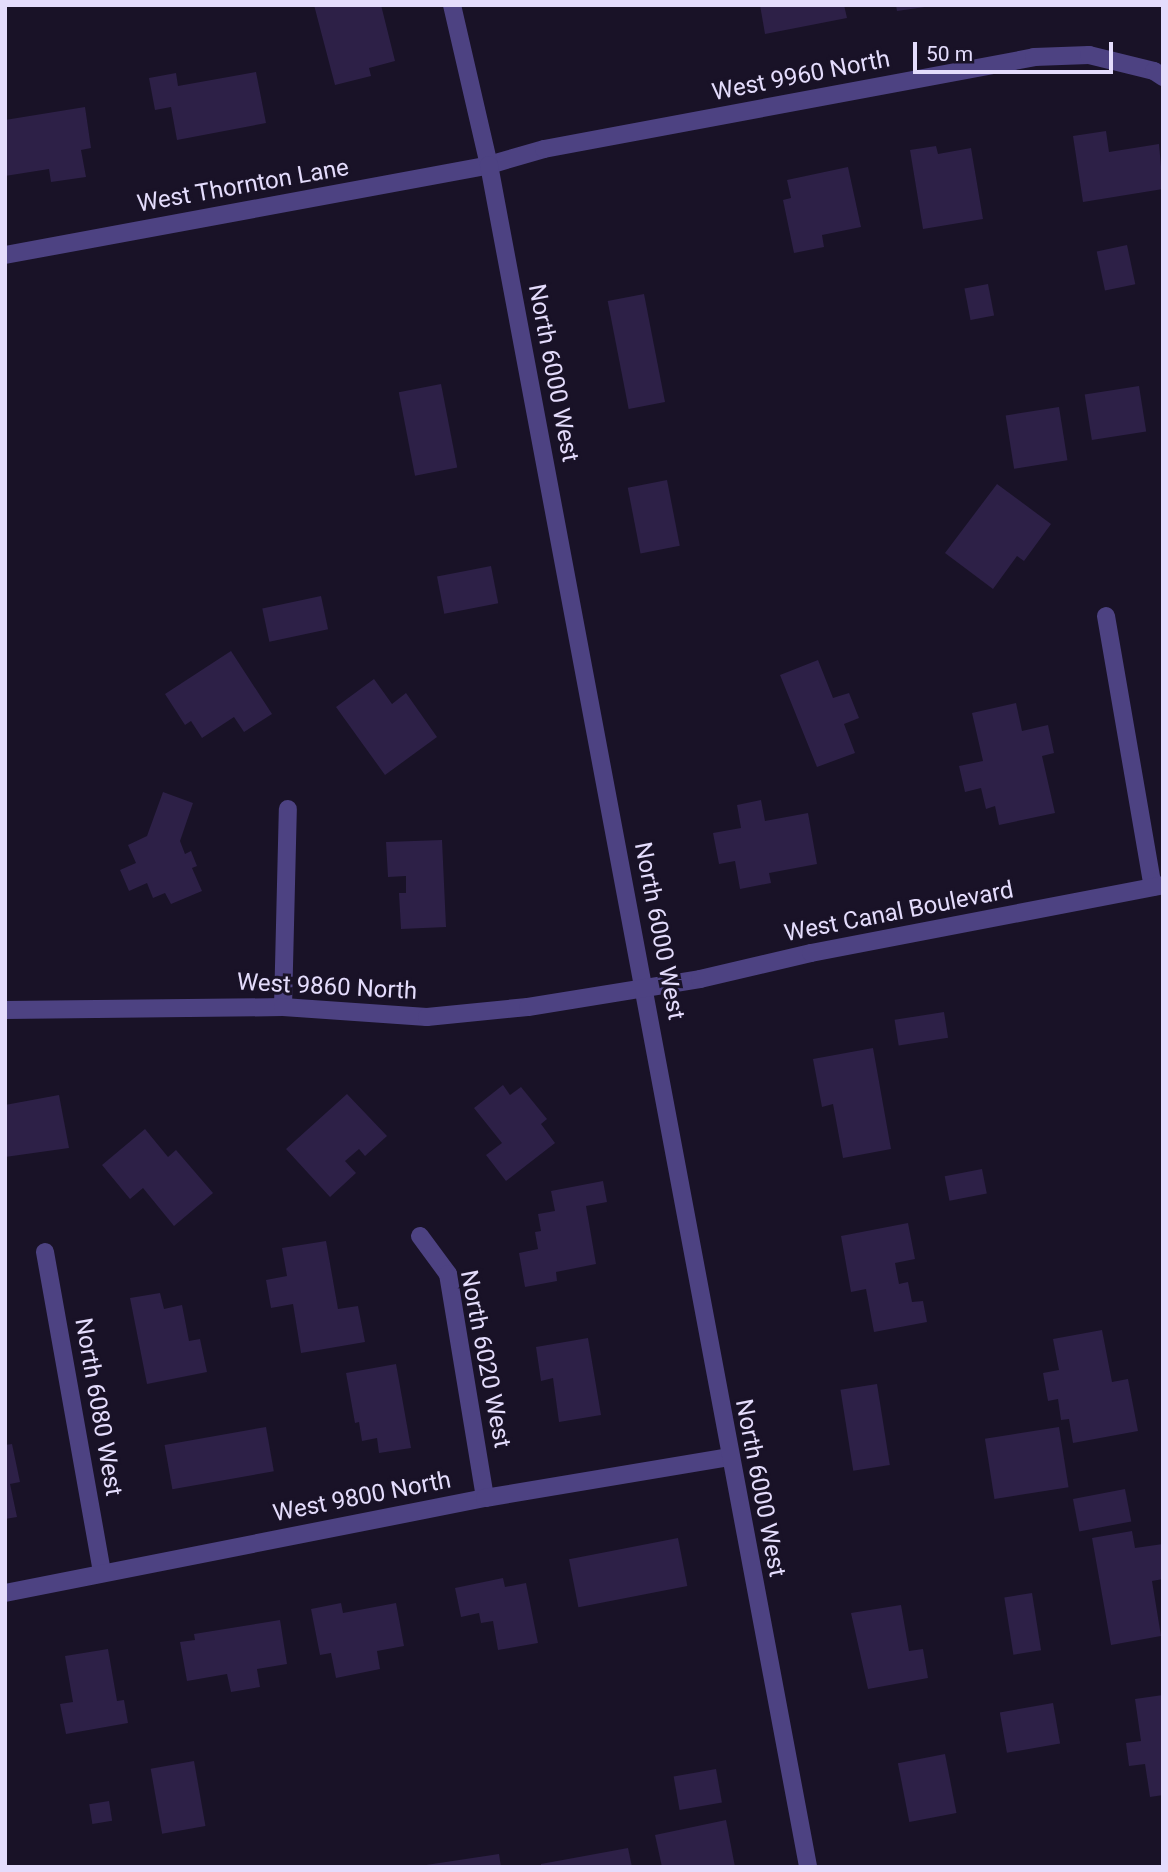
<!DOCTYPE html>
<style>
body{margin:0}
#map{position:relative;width:1168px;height:1872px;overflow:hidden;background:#191227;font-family:Roboto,sans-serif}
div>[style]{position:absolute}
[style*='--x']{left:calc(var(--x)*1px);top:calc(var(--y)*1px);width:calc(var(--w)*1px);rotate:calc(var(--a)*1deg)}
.building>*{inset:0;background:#2d2047;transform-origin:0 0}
.minor>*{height:18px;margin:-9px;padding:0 9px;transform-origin:9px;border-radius:9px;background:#4d4282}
.tertiary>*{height:18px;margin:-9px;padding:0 9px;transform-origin:9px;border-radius:9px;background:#4d4282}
span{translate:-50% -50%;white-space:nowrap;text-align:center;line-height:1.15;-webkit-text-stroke:6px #191227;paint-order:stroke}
.street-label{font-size:24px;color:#e4dcfc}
.frame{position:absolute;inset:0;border:7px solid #e4dcfc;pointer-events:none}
.scale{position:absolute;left:913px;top:42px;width:200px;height:32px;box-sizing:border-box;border:4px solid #e4dcfc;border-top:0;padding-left:9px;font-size:21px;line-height:24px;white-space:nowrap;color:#e4dcfc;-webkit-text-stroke:5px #191227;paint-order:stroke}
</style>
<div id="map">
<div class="building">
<i style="clip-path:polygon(314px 5px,381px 5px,395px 61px,369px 68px,371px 76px,335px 85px)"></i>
<i style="clip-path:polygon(760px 5px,844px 5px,847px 18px,765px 34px)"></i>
<i style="clip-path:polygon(896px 5px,924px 5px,925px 7px,897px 11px)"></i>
<i style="clip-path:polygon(256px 72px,266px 123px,177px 140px,171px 107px,155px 110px,149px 78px,176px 73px,178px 86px)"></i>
<i style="clip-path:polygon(85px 107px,91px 148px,81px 150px,86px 177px,51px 182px,49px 169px,5px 176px,5px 120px)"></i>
<i style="clip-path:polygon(1106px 131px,1109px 152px,1159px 144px,1163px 189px,1083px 202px,1073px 136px)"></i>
<i style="clip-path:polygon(936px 146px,938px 154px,971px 148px,983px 219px,923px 229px,910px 150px)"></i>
<i style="clip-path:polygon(848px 167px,861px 227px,822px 235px,824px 247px,794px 253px,783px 200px,791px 198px,787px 180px)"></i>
<i style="left:1127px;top:245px;width:40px;height:31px;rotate:78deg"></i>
<i style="left:988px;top:284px;width:32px;height:24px;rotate:79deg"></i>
<i style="left:644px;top:294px;width:110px;height:37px;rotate:79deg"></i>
<i style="left:441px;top:384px;width:85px;height:43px;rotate:79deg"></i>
<i style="left:1139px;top:386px;width:46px;height:55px;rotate:81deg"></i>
<i style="left:1059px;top:407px;width:54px;height:54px;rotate:81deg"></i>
<i style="left:667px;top:480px;width:67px;height:40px;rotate:79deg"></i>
<i style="clip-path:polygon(997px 484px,1051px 524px,1024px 561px,1017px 556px,993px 589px,945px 553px)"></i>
<i style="left:491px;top:566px;width:38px;height:55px;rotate:79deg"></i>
<i style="left:321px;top:596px;width:34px;height:60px;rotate:78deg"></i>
<i style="clip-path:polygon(231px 651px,272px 714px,244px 732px,234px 717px,202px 738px,191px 721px,185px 725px,165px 694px)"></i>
<i style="clip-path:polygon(818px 660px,833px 698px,849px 693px,859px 718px,844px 724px,855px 753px,817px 767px,780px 675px)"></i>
<i style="clip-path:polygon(374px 679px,392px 704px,406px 693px,437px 737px,385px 775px,336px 707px)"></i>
<i style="clip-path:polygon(1016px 703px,1022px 731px,1048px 725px,1054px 753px,1042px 756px,1055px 813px,999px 825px,995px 806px,986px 809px,981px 788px,965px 792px,959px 766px,983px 761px,972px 713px)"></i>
<i style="clip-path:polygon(163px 792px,193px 803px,180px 841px,185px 854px,191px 851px,197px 866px,192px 868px,202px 891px,171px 904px,165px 893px,153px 898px,147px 883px,129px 891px,120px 870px,136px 863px,128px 845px,147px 836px)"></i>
<i style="clip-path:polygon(761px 800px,765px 821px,808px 813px,817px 864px,769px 873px,771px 883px,740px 889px,735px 861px,719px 864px,713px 833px,741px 828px,737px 805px)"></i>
<i style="clip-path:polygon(442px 840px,446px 927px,401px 929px,399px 893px,406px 893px,406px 876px,388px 877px,386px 842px)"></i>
<i style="left:944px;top:1012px;width:26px;height:50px;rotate:81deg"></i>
<i style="clip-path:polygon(873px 1048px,891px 1149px,843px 1158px,833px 1104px,822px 1107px,813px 1059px)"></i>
<i style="clip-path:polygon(503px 1085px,510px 1095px,521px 1087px,547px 1119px,541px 1124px,555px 1143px,506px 1181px,486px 1155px,502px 1143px,474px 1108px)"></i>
<i style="clip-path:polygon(347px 1094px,387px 1136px,365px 1156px,359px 1149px,345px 1161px,356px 1173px,330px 1197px,286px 1149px)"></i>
<i style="clip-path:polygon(59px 1095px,69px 1148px,5px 1157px,5px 1105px)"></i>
<i style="clip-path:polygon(145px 1129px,168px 1157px,176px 1150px,213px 1193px,174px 1226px,143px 1188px,130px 1199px,102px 1165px)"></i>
<i style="left:982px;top:1169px;width:25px;height:38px;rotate:79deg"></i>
<i style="clip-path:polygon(603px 1181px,607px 1202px,586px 1206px,596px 1264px,556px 1272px,557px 1281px,525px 1287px,519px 1253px,538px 1249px,535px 1232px,541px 1231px,538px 1214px,555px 1211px,551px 1191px)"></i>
<i style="clip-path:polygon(908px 1223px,915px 1259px,895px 1263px,899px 1284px,908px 1282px,912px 1302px,923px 1301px,927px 1322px,874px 1332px,866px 1289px,851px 1292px,841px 1236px)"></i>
<i style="clip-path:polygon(326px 1241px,338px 1309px,358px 1306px,365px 1342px,301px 1353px,293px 1304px,271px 1308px,266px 1280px,287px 1276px,282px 1248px)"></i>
<i style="clip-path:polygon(160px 1293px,164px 1309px,182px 1305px,189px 1341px,200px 1339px,207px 1372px,147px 1384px,130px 1298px)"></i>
<i style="clip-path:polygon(1102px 1330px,1112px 1382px,1128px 1379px,1138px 1431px,1073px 1443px,1069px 1419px,1061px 1420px,1058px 1399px,1048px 1401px,1043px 1373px,1059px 1370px,1053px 1339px)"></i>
<i style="clip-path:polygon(588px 1338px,601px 1415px,559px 1422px,553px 1378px,541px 1381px,536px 1347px)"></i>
<i style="clip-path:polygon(396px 1364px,411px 1448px,379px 1453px,377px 1438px,362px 1441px,359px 1422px,355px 1423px,346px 1373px)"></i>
<i style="left:877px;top:1384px;width:82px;height:37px;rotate:81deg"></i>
<i style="left:266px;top:1427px;width:45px;height:103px;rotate:80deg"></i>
<i style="left:1059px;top:1427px;width:61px;height:75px;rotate:81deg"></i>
<i style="clip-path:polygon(12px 1444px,20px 1482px,10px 1484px,17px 1517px,5px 1519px,5px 1445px)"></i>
<i style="left:1125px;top:1489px;width:33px;height:53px;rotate:79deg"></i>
<i style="clip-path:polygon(1132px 1531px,1135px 1548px,1163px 1544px,1163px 1579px,1152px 1581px,1161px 1636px,1111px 1645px,1092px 1538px)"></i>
<i style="left:678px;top:1538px;width:49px;height:111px;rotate:79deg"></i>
<i style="clip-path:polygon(503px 1578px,505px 1587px,526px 1583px,538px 1643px,498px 1650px,493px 1621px,481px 1623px,479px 1613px,461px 1617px,455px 1588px)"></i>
<i style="left:1032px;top:1593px;width:58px;height:28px;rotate:81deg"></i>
<i style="clip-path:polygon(341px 1603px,343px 1613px,396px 1603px,404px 1646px,377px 1651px,380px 1669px,336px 1678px,331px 1653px,320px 1655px,311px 1609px)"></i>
<i style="clip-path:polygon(901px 1605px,909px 1651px,923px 1649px,928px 1678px,868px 1689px,851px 1613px)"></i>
<i style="clip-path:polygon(280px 1620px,287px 1664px,257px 1669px,260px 1687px,231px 1692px,227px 1674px,187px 1681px,180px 1642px,195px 1640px,194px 1634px)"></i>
<i style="clip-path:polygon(108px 1649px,117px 1701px,124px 1700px,128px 1723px,66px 1734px,60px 1704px,73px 1702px,65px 1656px)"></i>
<i style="clip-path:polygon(1163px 1695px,1163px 1795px,1150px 1797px,1145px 1764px,1129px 1766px,1126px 1743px,1141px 1741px,1135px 1699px)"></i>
<i style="left:1053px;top:1703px;width:41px;height:54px;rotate:80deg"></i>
<i style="left:945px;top:1754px;width:60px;height:48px;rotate:79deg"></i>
<i style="left:194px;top:1761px;width:66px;height:44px;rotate:80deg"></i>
<i style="left:716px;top:1769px;width:34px;height:43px;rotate:80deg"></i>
<i style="left:109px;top:1801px;width:20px;height:20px;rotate:81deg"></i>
<i style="clip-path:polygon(726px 1820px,735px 1867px,662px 1867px,655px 1835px)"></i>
<i style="clip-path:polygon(628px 1848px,632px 1867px,541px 1867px,541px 1864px)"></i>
<i style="clip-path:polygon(499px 1854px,501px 1867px,426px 1867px,426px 1865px)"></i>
</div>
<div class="minor">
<i style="--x:5;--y:255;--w:492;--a:-10.5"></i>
<i style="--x:489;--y:165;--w:57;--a:-16.2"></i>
<i style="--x:544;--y:149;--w:499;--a:-10.6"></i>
<i style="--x:1034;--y:57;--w:55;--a:-2.1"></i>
<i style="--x:1089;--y:55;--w:67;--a:13.8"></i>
<i style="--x:1154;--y:71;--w:11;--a:34"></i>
<i style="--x:1106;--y:616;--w:275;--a:80.2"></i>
<i style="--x:283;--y:1007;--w:198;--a:-88.6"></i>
<i style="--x:420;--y:1236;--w:47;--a:53.6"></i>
<i style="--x:448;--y:1274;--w:227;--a:80.6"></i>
<i style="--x:45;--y:1252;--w:324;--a:79.9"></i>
<i style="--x:5;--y:1593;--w:489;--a:-11.2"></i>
<i style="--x:485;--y:1498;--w:247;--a:-9.5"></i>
</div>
<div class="tertiary">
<i style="--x:452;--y:5;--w:164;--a:77"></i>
<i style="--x:489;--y:165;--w:1732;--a:79.38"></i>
<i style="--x:5;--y:1010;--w:278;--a:-0.6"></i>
<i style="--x:283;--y:1007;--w:144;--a:4"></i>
<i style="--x:427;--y:1017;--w:101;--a:-5.7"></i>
<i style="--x:528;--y:1007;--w:174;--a:-9.2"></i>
<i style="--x:700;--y:979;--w:114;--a:-13.2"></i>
<i style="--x:811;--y:953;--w:359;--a:-10.9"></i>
</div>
<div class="street-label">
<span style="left:801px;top:76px;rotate:-11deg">West 9960 North</span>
<span style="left:243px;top:186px;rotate:-10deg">West Thornton Lane</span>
<span style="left:553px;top:373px;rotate:79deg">North 6000 West</span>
<span style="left:899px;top:912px;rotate:-11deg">West Canal Boulevard</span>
<span style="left:659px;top:931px;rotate:79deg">North 6000 West</span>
<span style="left:327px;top:987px;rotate:3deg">West 9860 North</span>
<span style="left:485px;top:1359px;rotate:79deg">North 6020 West</span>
<span style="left:98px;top:1407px;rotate:80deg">North 6080 West</span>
<span style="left:760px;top:1488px;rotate:79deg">North 6000 West</span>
<span style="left:362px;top:1497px;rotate:-11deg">West 9800 North</span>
</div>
<div class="frame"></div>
<div class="scale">50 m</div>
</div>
